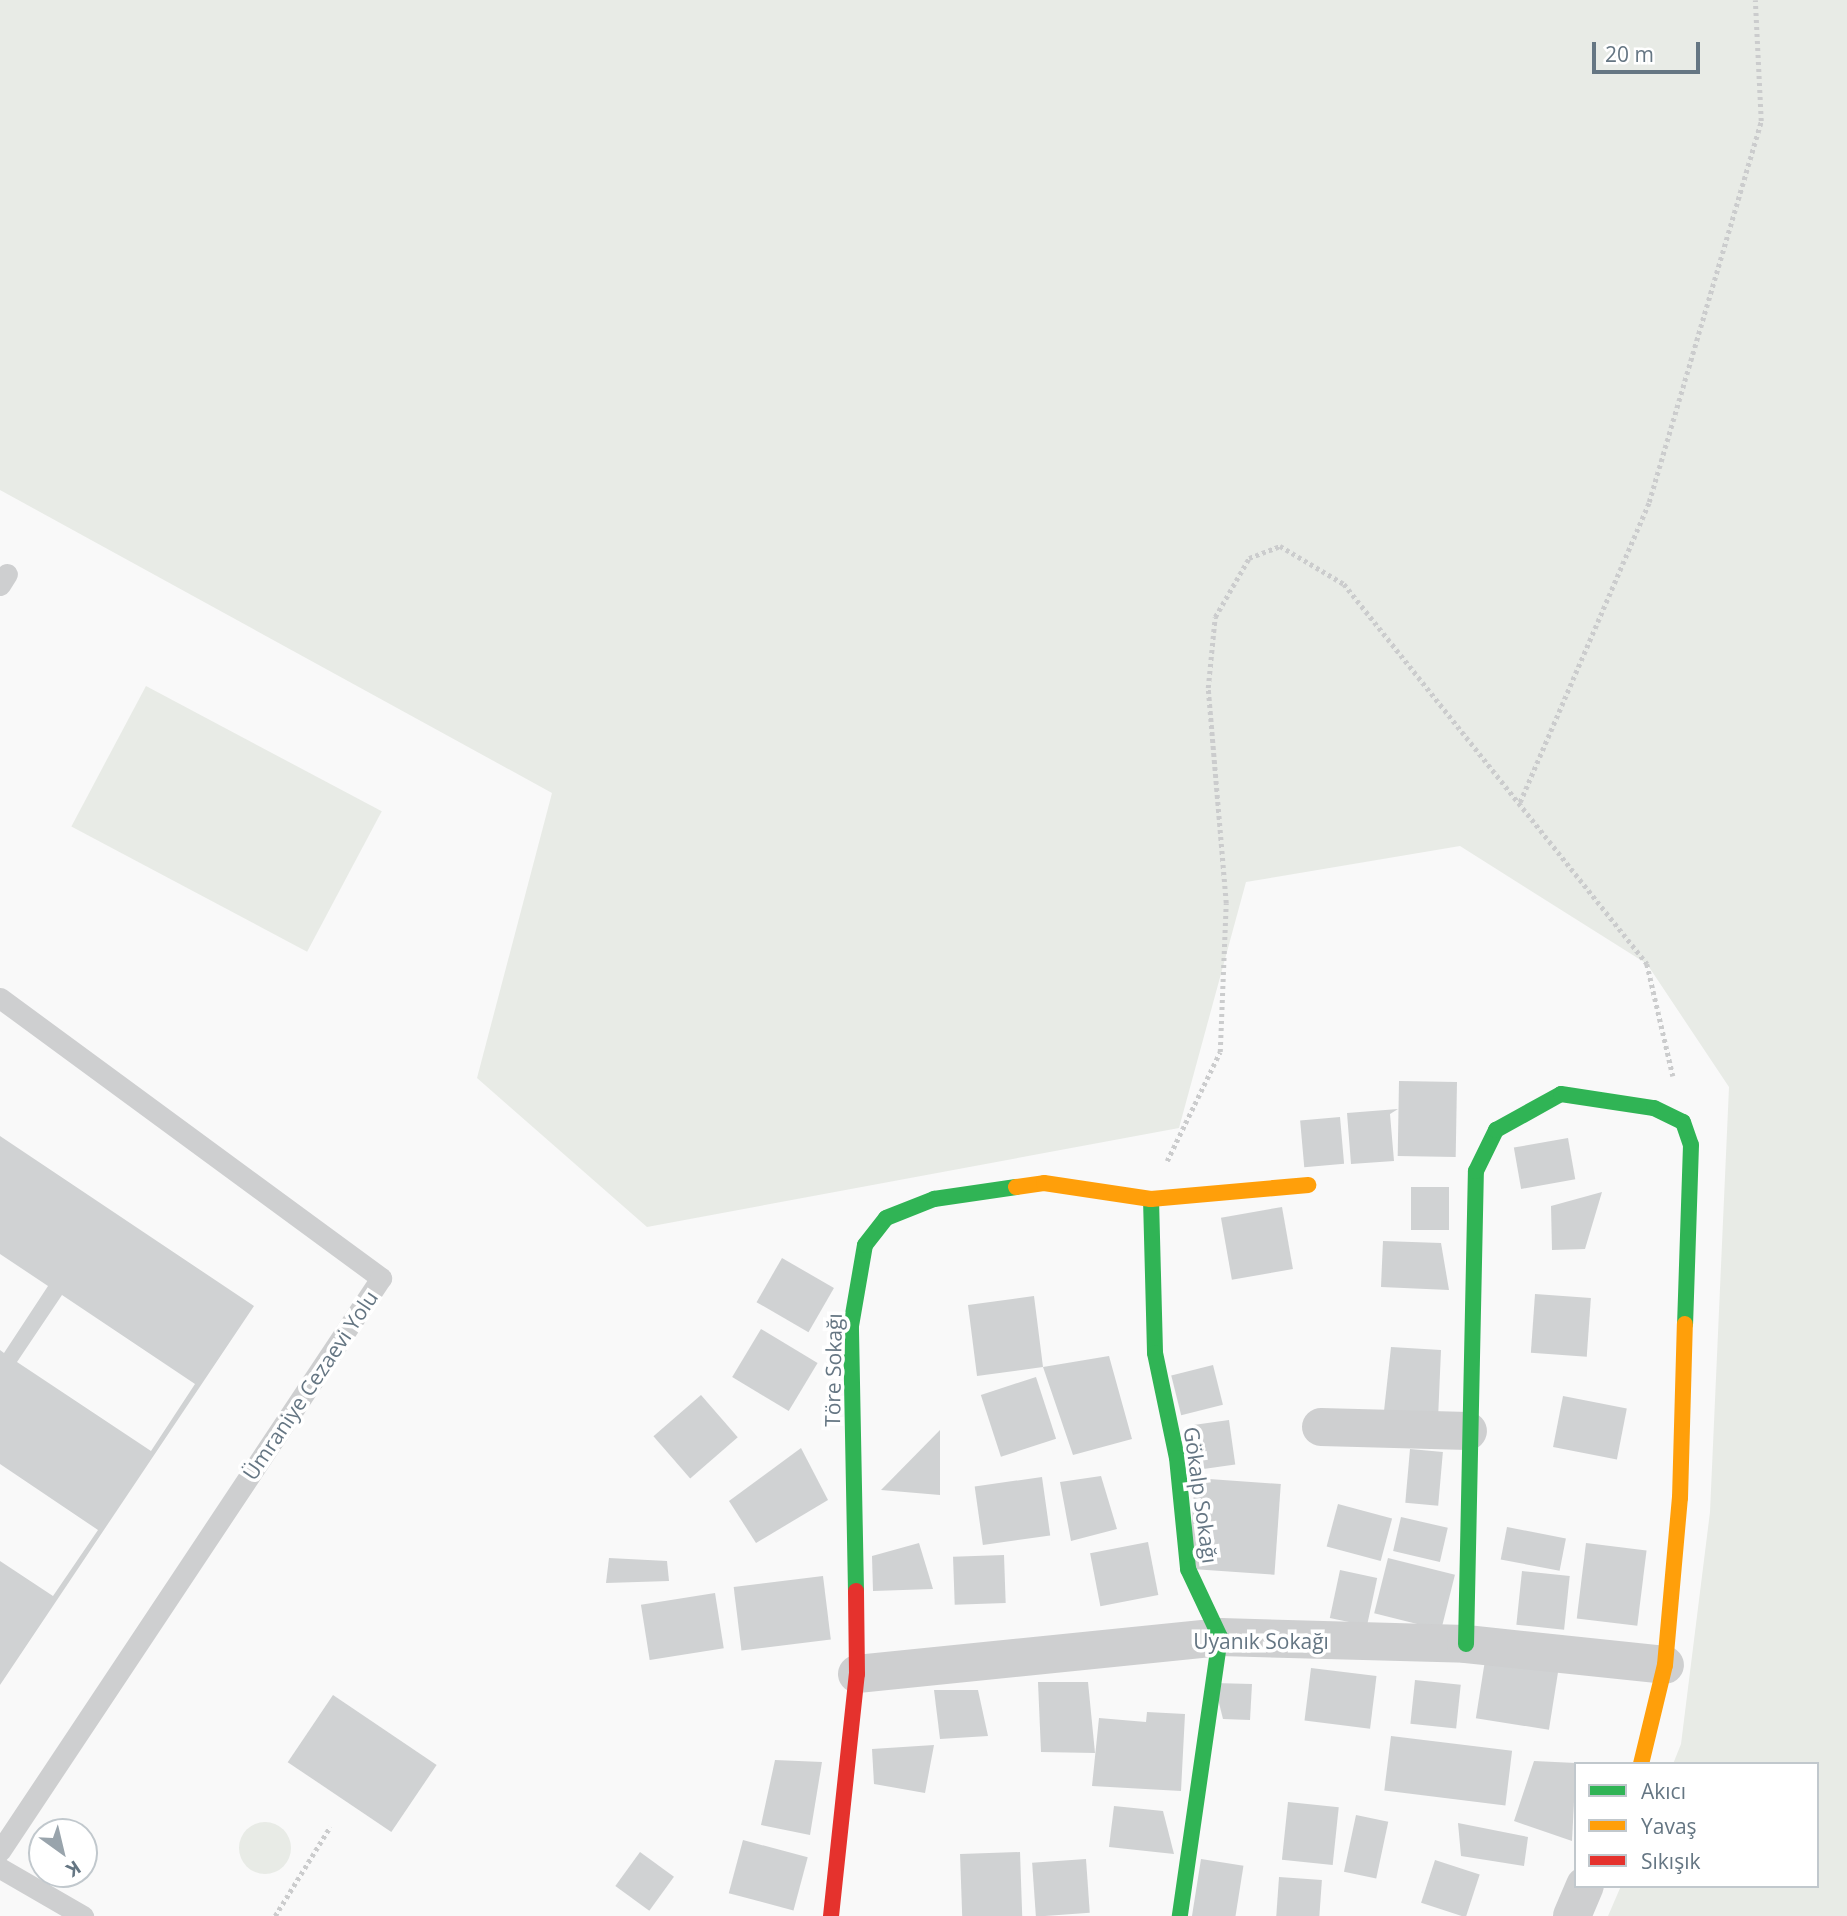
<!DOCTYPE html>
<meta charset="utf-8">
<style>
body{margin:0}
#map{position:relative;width:1847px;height:1916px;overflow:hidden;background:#f9f9f9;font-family:"Open Sans",sans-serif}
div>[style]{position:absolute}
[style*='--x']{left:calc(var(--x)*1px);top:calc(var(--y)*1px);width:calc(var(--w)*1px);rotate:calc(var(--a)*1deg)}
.green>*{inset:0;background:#e8ebe6;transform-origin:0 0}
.round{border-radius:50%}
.building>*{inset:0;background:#d0d2d3;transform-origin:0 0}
.path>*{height:4.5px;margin-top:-2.25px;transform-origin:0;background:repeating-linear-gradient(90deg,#cbcccd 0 3.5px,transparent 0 7px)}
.lane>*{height:21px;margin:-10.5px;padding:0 10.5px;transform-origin:10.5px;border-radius:10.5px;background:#cecfd0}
.street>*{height:38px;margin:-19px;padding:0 19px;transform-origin:19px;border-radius:19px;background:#cecfd0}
.fast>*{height:16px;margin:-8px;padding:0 8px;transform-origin:8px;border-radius:8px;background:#30b455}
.slow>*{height:16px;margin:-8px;padding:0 8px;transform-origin:8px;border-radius:8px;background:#ff9f0a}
.jam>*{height:16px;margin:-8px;padding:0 8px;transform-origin:8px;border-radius:8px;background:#e5322d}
span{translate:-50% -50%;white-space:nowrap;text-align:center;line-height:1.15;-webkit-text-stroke:7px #fff;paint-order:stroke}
.street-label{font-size:21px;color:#657683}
.legend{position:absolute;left:1574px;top:1762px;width:245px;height:126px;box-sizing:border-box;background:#fff;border:2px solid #c1c8cd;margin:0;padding:9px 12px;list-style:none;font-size:21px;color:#657683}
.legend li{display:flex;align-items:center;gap:14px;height:35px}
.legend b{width:35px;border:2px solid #c1c8cd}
.north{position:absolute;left:28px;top:1818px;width:70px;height:70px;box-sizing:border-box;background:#fff;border:2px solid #c1c8cd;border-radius:50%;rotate:146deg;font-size:19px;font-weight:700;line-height:28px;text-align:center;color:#657683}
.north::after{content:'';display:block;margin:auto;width:24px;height:32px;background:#99a4ac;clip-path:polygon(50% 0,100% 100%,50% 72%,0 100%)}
.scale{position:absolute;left:1592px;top:42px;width:108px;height:32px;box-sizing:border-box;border:4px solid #657683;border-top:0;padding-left:9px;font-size:21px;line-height:24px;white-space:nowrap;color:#657683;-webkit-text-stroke:5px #fff;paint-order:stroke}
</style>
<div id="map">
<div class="green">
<i style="clip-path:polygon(0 0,1847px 0,1847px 1916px,1608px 1916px,1621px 1886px,1817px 1886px,1817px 1764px,1673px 1764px,1681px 1744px,1710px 1512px,1729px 1087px,1647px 964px,1460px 846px,1246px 882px,1179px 1128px,647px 1227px,477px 1078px,552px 793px,0 490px)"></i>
<i style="left:146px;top:686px;width:267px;height:159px;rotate:28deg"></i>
<i class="round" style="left:239px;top:1822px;width:52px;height:52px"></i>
</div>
<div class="building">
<i style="left:1399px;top:1081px;width:58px;height:75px;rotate:1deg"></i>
<i style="clip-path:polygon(1398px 1109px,1390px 1114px,1394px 1161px,1351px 1164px,1347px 1113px)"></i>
<i style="left:1340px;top:1117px;width:47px;height:40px;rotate:85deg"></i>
<i style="clip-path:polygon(evenodd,0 1136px,254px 1306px,0 1685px,0 1561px,53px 1596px,98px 1530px,0 1464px,0 1350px,4px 1353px,48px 1286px,0 1254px,0 1136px,62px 1295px,195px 1384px,151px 1451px,17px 1362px,62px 1295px)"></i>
<i style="left:1568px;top:1138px;width:42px;height:55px;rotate:80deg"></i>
<i style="left:1411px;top:1187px;width:38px;height:43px"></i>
<i style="clip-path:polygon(1602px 1192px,1585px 1249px,1552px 1250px,1551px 1206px)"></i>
<i style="left:1282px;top:1207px;width:63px;height:62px;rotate:80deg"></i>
<i style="clip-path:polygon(1383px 1241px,1441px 1243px,1449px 1290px,1381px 1287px)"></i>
<i style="left:782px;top:1258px;width:60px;height:51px;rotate:30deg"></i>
<i style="left:1535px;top:1294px;width:56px;height:59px;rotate:4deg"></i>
<i style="clip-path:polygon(1034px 1296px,1043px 1367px,1109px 1356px,1132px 1439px,1073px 1455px,1043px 1367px,977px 1376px,968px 1305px)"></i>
<i style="left:761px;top:1329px;width:66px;height:56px;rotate:31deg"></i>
<i style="clip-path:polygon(1391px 1347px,1441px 1350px,1438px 1419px,1384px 1411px)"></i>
<i style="left:1213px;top:1365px;width:41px;height:43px;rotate:76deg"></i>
<i style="left:1036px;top:1377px;width:65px;height:58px;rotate:72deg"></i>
<i style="left:701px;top:1395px;width:56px;height:63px;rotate:49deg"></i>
<i style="left:1563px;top:1396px;width:65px;height:52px;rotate:11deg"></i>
<i style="left:1229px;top:1420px;width:45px;height:43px;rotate:82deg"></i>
<i style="clip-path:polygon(940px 1430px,940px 1495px,881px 1490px)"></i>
<i style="clip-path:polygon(801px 1448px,828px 1500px,756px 1543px,729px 1501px)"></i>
<i style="left:1410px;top:1449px;width:33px;height:54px;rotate:5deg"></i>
<i style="clip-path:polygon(1101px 1476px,1117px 1529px,1071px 1541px,1060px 1482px)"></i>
<i style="left:1042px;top:1477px;width:59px;height:68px;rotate:82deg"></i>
<i style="left:1195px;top:1478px;width:86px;height:91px;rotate:4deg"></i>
<i style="left:1338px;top:1504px;width:56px;height:44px;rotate:15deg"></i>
<i style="left:1401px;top:1517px;width:48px;height:35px;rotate:13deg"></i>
<i style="left:1507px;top:1527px;width:60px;height:33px;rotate:11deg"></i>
<i style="left:1148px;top:1542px;width:54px;height:59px;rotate:79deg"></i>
<i style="clip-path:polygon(919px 1543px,933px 1589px,873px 1591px,872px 1556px)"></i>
<i style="left:1586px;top:1543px;width:61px;height:76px;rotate:7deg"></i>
<i style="left:1004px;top:1555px;width:48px;height:51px;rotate:88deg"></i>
<i style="clip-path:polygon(609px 1558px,667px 1561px,669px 1581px,606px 1583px)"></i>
<i style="left:1388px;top:1558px;width:69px;height:57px;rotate:14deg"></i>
<i style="left:1340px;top:1570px;width:38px;height:49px;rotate:12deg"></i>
<i style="left:1522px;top:1571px;width:48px;height:54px;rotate:6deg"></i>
<i style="left:823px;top:1576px;width:64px;height:90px;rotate:83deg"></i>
<i style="left:715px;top:1593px;width:56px;height:75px;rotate:81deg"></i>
<i style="left:1486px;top:1654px;width:74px;height:65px;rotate:9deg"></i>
<i style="left:1311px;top:1668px;width:66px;height:53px;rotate:7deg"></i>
<i style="left:1415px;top:1680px;width:46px;height:44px;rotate:6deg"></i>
<i style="clip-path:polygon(1038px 1682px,1088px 1682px,1095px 1753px,1041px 1752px)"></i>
<i style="clip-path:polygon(1214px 1683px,1252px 1684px,1250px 1720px,1223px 1719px)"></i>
<i style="clip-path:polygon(934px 1690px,978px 1690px,988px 1736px,940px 1739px)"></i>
<i style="left:333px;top:1695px;width:125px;height:81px;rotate:34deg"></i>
<i style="clip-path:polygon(1147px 1712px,1185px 1714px,1181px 1791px,1092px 1786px,1099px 1718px,1146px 1722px)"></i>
<i style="left:1391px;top:1736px;width:122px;height:55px;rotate:7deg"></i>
<i style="clip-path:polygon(934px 1745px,925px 1793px,874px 1784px,872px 1749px)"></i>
<i style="clip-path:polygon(775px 1760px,822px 1762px,810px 1835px,761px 1825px)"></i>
<i style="clip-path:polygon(1534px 1761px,1576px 1763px,1572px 1841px,1514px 1821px)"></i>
<i style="left:1288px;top:1802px;width:51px;height:58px;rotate:6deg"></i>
<i style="clip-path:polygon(1114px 1806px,1163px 1811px,1174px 1854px,1109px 1847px)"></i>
<i style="left:1356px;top:1815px;width:33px;height:58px;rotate:12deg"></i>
<i style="clip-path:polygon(1458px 1823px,1528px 1837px,1524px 1866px,1461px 1856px)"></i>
<i style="left:743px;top:1840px;width:67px;height:55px;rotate:15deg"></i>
<i style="left:640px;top:1852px;width:42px;height:42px;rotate:36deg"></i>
<i style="left:1020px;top:1852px;width:64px;height:60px;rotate:88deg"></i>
<i style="left:1086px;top:1859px;width:54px;height:54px;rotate:86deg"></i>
<i style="left:1201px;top:1859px;width:43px;height:58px;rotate:9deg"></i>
<i style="left:1435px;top:1860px;width:47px;height:45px;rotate:18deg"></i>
<i style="left:1279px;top:1877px;width:43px;height:39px;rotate:4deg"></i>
</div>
<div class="path">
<i style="--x:1520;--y:802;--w:327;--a:-66.7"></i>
<i style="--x:1649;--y:502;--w:397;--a:-73.6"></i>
<i style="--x:1761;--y:121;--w:121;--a:-92.8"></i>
<i style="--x:1167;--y:1161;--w:121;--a:-64.1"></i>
<i style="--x:1220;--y:1052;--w:149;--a:-87.7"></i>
<i style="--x:1226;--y:903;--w:216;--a:-94.8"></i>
<i style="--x:1208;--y:688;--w:71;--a:-84.4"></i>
<i style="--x:1215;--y:617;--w:68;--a:-60"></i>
<i style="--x:1249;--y:558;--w:33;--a:-21"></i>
<i style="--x:1280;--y:546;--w:74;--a:30.7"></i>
<i style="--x:1344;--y:584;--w:486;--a:51.4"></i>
<i style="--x:1647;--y:964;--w:115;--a:76.9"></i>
<i style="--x:275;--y:1916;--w:105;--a:-58.3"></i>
</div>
<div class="lane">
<i style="--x:0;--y:585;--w:13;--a:-58"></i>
<i style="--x:0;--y:998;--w:473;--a:36.3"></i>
<i style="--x:381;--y:1278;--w:688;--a:123.62"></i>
<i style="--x:0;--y:1868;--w:96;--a:30"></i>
</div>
<div class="street">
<i style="--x:1321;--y:1427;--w:147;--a:1.6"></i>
<i style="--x:857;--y:1674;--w:365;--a:-5.8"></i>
<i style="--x:1220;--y:1637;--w:246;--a:1.6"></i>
<i style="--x:1466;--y:1644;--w:200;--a:6"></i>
<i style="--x:1572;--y:1916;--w:33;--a:-67"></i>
</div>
<div class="fast">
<i style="--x:1151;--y:1199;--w:154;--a:88.5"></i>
<i style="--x:1155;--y:1353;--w:107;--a:78.2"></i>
<i style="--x:1177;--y:1458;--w:112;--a:84.3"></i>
<i style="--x:1188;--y:1569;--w:75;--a:64.8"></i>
<i style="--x:1220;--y:1637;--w:282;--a:98.2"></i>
<i style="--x:856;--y:1591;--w:265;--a:-91.1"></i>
<i style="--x:851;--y:1326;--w:82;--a:-80.2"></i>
<i style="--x:865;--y:1245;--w:34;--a:-52"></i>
<i style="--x:886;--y:1218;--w:52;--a:-21.6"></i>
<i style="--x:934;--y:1199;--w:83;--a:-8.3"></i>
<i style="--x:1466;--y:1644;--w:473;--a:-88.8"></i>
<i style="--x:1476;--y:1171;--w:46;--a:-64"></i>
<i style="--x:1496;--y:1130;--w:74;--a:-29"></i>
<i style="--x:1561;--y:1094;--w:94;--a:8.6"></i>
<i style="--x:1654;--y:1108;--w:32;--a:26"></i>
<i style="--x:1683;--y:1122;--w:24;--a:71"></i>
<i style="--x:1691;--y:1145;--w:179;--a:91.9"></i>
</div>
<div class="slow">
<i style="--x:1016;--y:1187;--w:28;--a:-8"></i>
<i style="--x:1044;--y:1183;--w:108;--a:8.5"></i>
<i style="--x:1151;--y:1199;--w:158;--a:-5.1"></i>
<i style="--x:1641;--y:1764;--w:102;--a:-76.4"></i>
<i style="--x:1665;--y:1665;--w:168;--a:-84.9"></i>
<i style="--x:1680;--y:1498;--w:174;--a:-88.4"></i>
</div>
<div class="jam">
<i style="--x:831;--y:1916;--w:243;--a:-83.9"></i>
<i style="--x:857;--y:1674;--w:83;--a:-90.7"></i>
</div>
<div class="street-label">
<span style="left:833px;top:1370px;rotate:-89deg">Töre Sokağı</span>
<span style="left:310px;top:1385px;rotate:-56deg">Ümraniye Cezaevi Yolu</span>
<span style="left:1201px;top:1495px;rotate:82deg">Gökalp Sokağı</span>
<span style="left:1261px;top:1641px">Uyanık Sokağı</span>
</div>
<ul class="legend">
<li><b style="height:9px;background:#30b455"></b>Akıcı</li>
<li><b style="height:9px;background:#ff9f0a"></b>Yavaş</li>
<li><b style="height:9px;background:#e5322d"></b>Sıkışık</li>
</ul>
<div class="north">K</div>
<div class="scale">20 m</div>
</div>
